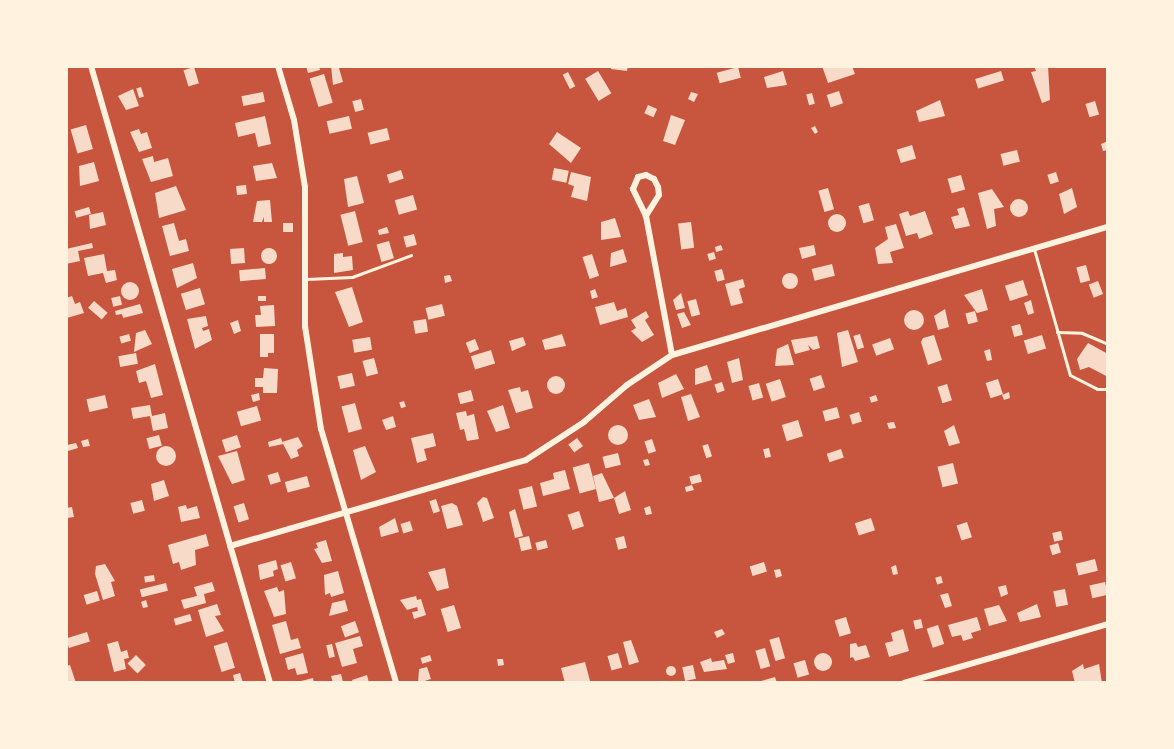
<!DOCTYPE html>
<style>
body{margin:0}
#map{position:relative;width:1174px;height:749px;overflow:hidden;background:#c8553d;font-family:"DejaVu Sans",sans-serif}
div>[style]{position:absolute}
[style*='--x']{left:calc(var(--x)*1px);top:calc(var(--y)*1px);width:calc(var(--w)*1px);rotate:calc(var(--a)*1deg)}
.building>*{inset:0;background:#f7dbc8;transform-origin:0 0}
.round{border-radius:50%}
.service>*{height:3px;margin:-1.5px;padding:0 1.5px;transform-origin:1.5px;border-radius:1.5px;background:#fff3e0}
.minor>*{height:6px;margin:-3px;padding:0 3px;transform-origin:3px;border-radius:3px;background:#fff3e0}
span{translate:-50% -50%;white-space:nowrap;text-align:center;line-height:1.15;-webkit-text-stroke:4.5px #fff3e0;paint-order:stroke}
.frame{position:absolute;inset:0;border:68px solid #fff3e0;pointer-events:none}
</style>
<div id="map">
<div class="building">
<i style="clip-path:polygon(306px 66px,319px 66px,320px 70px,308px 73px)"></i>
<i style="clip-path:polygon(331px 66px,344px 66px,339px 68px,343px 82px,333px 85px)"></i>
<i style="clip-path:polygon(611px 66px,628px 66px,627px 71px,611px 69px)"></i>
<i style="clip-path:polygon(822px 66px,852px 66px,855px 74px,828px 83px)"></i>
<i style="clip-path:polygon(1034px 66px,1048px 66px,1050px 100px,1042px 103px,1031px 72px,1036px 71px)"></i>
<i style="left:194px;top:67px;width:17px;height:11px;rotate:73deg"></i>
<i style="left:738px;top:67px;width:11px;height:22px;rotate:75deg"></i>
<i style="left:598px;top:71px;width:26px;height:15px;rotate:59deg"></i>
<i style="clip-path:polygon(783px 71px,787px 85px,767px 88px,764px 77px)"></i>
<i style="left:1001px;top:71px;width:10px;height:27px;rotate:73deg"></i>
<i style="left:568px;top:72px;width:16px;height:6px;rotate:63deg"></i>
<i style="left:324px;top:74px;width:30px;height:15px;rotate:73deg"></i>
<i style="left:141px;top:87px;width:10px;height:5px;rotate:73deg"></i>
<i style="clip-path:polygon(133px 89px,139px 106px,126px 110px,118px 96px)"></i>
<i style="left:839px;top:91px;width:13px;height:13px;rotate:72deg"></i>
<i style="left:263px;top:92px;width:10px;height:22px;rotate:79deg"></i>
<i style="clip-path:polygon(691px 92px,698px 94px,694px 102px,688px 99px)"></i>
<i style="left:812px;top:93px;width:11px;height:6px;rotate:75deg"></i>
<i style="left:361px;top:99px;width:11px;height:9px;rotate:75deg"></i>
<i style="clip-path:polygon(940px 100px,945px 116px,919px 122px,916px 111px)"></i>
<i style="left:1095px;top:101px;width:14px;height:10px;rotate:73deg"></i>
<i style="left:648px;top:105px;width:10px;height:9px;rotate:24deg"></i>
<i style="clip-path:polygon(671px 115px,685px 120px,675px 145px,663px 141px)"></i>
<i style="clip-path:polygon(265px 116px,271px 144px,258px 147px,255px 133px,238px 137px,235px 123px)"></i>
<i style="left:349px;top:116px;width:13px;height:23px;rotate:77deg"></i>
<i style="left:86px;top:125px;width:25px;height:16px;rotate:74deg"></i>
<i style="clip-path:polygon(815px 126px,818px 132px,815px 134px,811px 128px)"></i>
<i style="left:387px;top:128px;width:12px;height:20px;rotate:76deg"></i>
<i style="clip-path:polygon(139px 129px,141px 134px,147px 132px,152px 148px,139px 152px,130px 132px)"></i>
<i style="clip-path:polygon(557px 132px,581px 148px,571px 163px,549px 144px)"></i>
<i style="clip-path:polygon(1108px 141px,1108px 150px,1103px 151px,1101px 144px)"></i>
<i style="left:912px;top:145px;width:14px;height:16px;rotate:73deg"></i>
<i style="left:1017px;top:150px;width:12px;height:17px;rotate:76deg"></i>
<i style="clip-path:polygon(153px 156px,154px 162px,168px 158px,173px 176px,151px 182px,142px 159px)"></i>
<i style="clip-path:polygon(94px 162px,99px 181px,80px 186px,79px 166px)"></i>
<i style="clip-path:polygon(272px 163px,277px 178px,256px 181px,253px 166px)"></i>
<i style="left:554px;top:168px;width:15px;height:12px;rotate:11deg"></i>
<i style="left:401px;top:170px;width:9px;height:15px;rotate:72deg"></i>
<i style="clip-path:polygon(571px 172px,591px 177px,587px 201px,571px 197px,574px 186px,568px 184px)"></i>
<i style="left:1056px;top:172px;width:10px;height:9px;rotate:73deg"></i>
<i style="left:961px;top:175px;width:15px;height:14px;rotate:74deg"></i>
<i style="clip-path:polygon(357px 176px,364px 203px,348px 207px,344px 179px)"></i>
<i style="left:246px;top:185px;width:9px;height:10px;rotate:84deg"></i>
<i style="clip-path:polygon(176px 186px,186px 210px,159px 218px,155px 193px)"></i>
<i style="left:828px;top:188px;width:22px;height:10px;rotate:74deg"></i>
<i style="clip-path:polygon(1072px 188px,1077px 207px,1064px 214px,1059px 194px)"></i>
<i style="clip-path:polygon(992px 189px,1004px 207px,994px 209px,996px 226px,987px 229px,978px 193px)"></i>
<i style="left:413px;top:195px;width:15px;height:19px;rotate:74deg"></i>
<i class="round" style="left:1010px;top:199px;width:18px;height:18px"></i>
<i style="clip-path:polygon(270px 200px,272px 222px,264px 222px,264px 217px,262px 222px,253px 222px,257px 201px)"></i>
<i style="left:869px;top:203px;width:18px;height:11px;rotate:74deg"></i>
<i style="left:89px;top:207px;width:7px;height:15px;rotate:74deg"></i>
<i style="clip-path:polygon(964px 207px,970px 226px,955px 229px,951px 217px,959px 215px,957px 209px)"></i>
<i style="left:355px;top:211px;width:32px;height:15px;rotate:76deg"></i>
<i style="clip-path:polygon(908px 211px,910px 216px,925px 211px,933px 234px,919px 239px,917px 233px,906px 236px,899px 214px)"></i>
<i style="clip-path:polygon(103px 212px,106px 225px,90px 229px,89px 215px)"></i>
<i class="round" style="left:828px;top:214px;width:18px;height:18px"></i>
<i style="clip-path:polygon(615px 218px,621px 237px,601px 240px,601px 222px)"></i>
<i style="left:691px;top:222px;width:26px;height:13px;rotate:83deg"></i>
<i style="clip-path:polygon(174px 223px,179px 241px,186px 239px,189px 251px,170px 256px,162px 226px)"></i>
<i style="left:283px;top:223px;width:10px;height:9px"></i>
<i style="clip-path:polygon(896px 224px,904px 248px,890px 252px,893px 263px,878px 264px,875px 248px,888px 239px,885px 227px)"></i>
<i style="clip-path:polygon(387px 227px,389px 233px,379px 235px,378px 230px)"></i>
<i style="left:414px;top:234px;width:11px;height:11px;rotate:75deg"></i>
<i style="left:389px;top:241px;width:18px;height:13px;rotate:74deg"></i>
<i style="clip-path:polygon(92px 243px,93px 248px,78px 251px,80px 261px,66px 264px,66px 249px)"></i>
<i style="clip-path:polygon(721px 245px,723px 250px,716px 252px,715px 247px)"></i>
<i style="clip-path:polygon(814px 245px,816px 255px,802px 259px,799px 248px)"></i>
<i class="round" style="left:261px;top:248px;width:16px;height:16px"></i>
<i style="left:244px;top:248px;width:15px;height:14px;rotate:86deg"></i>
<i style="clip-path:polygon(623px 249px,627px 262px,610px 267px,611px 253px)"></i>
<i style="left:714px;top:252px;width:7px;height:7px;rotate:74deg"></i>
<i style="clip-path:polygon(343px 253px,343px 257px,352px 256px,353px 270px,334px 273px,334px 254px)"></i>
<i style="clip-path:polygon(104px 254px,107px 271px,115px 270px,117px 280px,106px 283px,103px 273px,88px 276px,84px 258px)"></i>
<i style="left:592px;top:254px;width:23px;height:10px;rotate:72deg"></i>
<i style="clip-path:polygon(193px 263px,197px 278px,177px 288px,172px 269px)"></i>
<i style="left:832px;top:264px;width:12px;height:21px;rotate:76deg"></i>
<i style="left:1086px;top:265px;width:16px;height:10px;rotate:75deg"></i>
<i style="left:265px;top:268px;width:11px;height:26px;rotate:85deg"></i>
<i style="left:722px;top:269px;width:11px;height:8px;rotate:75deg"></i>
<i class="round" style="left:782px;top:273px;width:16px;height:16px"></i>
<i style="clip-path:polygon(450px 275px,452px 281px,445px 283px,444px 276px)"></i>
<i style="clip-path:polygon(743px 279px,745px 287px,739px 289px,743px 303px,731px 306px,725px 284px)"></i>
<i style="left:1023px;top:280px;width:16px;height:19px;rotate:72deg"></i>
<i style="left:1098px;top:281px;width:14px;height:10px;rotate:69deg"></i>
<i class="round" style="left:121px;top:282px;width:18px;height:18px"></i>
<i style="clip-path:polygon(352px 287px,363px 322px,349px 327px,335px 292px)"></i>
<i style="left:200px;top:288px;width:17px;height:20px;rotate:73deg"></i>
<i style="clip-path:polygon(595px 289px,598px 297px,592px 299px,590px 291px)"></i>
<i style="clip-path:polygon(982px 289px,988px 310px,977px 313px,964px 295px)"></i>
<i style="clip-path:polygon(681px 293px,685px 308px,676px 310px,673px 300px)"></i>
<i style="clip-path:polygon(72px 296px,75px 304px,80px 302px,84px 313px,67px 318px,66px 298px)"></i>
<i style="left:120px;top:296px;width:9px;height:9px;rotate:77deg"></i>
<i style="left:258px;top:296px;width:8px;height:5px"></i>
<i style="left:696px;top:299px;width:16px;height:9px;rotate:75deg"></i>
<i style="clip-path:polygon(1031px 300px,1034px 313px,1028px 315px,1024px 303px)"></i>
<i style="left:94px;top:301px;width:18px;height:9px;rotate:41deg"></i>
<i style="clip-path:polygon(614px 302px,617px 311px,626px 308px,628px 317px,600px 325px,595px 307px)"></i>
<i style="clip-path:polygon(140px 304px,143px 313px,123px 318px,122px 314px,116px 315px,115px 311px)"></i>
<i style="left:442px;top:304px;width:12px;height:17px;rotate:76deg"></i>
<i style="clip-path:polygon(274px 305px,275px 326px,256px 327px,255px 315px,261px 315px,260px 306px)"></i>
<i style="clip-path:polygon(945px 309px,949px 327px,938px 330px,934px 316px)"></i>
<i class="round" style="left:904px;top:310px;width:20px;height:20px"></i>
<i style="clip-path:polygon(646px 311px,649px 317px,645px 320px,654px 335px,642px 342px,631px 331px,636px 328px,631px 320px)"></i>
<i style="left:975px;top:311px;width:11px;height:10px;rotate:75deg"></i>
<i style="clip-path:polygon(684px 312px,691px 325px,682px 328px,677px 314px)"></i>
<i style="clip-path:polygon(206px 316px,208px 326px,202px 328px,203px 331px,209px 329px,212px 340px,195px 349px,187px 319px)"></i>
<i style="left:426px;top:319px;width:13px;height:13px;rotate:81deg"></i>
<i style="clip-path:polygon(238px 320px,241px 331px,234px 334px,230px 323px)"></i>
<i style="left:1020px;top:324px;width:11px;height:9px;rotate:75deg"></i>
<i style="clip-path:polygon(145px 330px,152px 344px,134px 352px,136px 333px)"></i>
<i style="clip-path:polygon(848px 330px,858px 362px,842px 367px,837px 333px)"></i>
<i style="left:129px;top:334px;width:7px;height:10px;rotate:74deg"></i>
<i style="clip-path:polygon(260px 334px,274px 334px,274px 353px,268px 353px,268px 357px,260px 357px)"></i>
<i style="clip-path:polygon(562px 334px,566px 346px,545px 350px,542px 340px)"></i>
<i style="left:860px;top:334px;width:14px;height:7px;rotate:73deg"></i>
<i style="clip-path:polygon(934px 335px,942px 360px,928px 365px,921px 342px,923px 338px)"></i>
<i style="left:1042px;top:335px;width:14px;height:19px;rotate:73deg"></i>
<i style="clip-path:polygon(817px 336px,820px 348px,813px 350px,808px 345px,810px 350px,795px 354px,791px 340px)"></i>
<i style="left:370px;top:337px;width:13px;height:18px;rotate:81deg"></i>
<i style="clip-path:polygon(523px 337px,526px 345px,512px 351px,509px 341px)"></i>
<i style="left:890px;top:338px;width:12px;height:19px;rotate:70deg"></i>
<i style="left:475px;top:339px;width:11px;height:10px;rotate:68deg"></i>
<i style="clip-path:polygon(1088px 343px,1108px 354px,1108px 377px,1089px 367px,1080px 370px,1077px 359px)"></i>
<i style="clip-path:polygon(788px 344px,794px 365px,775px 366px,777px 349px)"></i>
<i style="clip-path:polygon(990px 349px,992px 360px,987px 361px,984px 351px)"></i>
<i style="left:491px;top:350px;width:14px;height:21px;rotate:73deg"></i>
<i style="left:136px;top:353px;width:11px;height:18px;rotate:80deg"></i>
<i style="left:374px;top:358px;width:16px;height:12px;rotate:75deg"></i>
<i style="clip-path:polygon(739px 358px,743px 380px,732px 383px,727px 362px)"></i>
<i style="clip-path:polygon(155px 364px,163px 395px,151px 398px,146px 381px,139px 383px,136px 371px)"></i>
<i style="clip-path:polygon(707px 365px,712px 380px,695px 385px,695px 369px)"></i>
<i style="clip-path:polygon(264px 368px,278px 369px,277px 393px,263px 393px,263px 387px,255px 387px,255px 378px,263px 378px)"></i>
<i style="left:352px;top:373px;width:13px;height:15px;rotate:77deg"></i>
<i style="clip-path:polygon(676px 374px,684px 389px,662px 398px,658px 383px)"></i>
<i style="left:821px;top:375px;width:13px;height:12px;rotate:72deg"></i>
<i class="round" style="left:547px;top:376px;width:18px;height:18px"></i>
<i style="left:780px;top:379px;width:19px;height:15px;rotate:72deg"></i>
<i style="left:998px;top:379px;width:16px;height:13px;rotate:72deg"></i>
<i style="left:722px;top:382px;width:9px;height:8px;rotate:72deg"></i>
<i style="left:759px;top:383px;width:15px;height:11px;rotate:74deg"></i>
<i style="left:947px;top:384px;width:17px;height:10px;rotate:73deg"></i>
<i style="clip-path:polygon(520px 387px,521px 392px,528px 390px,533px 408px,516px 413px,508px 390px)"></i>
<i style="left:471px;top:390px;width:11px;height:14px;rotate:75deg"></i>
<i style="clip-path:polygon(1009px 392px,1010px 398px,1004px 400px,1002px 395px)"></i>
<i style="clip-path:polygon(259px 393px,260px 400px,253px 402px,251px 395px)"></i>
<i style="clip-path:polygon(691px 394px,700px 417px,688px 421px,681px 397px)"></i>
<i style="left:105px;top:395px;width:13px;height:19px;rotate:77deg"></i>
<i style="left:876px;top:395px;width:6px;height:7px;rotate:72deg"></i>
<i style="clip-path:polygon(649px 399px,656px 417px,639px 420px,633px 405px)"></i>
<i style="left:404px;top:401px;width:6px;height:5px;rotate:72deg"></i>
<i style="left:355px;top:403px;width:27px;height:14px;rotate:75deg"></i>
<i style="clip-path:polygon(150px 405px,152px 416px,165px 413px,168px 428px,153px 431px,150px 416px,133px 419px,131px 408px)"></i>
<i style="clip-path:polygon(503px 405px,510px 428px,496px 432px,487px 411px)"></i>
<i style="left:257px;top:406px;width:15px;height:21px;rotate:74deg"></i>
<i style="left:837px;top:407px;width:11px;height:15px;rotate:75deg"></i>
<i style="clip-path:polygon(466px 411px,467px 416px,474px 414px,479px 439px,467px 441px,464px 429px,460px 430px,456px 413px)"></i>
<i style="left:859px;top:412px;width:10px;height:10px;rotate:73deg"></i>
<i style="clip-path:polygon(393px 416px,396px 427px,386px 430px,382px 420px)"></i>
<i style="left:798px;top:420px;width:17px;height:17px;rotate:73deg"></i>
<i style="clip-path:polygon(894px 422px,896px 428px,889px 429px,887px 423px)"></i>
<i style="clip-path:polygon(954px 425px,960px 443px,949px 446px,944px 431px)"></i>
<i class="round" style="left:608px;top:425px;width:20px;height:20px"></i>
<i style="clip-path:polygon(433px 433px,436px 446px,424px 449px,427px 460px,417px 463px,411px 438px)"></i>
<i style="left:159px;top:435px;width:11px;height:13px;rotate:75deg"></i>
<i style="left:237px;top:435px;width:13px;height:16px;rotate:72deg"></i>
<i style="clip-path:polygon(298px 437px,303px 446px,297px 450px,299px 456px,291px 459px,282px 442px)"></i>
<i style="clip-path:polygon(281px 438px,283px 444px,269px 447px,268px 442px)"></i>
<i style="left:577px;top:438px;width:10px;height:11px;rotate:53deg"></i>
<i style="clip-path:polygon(88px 439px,90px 446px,83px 447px,81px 441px)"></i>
<i style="left:652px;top:439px;width:13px;height:8px;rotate:72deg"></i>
<i style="clip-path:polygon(76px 443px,78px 448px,68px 451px,67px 445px)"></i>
<i style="left:708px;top:444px;width:13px;height:6px;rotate:72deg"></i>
<i style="clip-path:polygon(365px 446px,376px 472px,361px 480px,353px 450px)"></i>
<i class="round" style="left:156px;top:446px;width:20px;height:20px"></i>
<i style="left:769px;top:448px;width:9px;height:6px;rotate:77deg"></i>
<i style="left:841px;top:449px;width:9px;height:15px;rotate:72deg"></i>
<i style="clip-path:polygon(237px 451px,245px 480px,232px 484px,218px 456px)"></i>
<i style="left:618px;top:453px;width:12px;height:16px;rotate:76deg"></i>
<i style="clip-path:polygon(648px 459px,650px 465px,645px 466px,643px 460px)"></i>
<i style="left:589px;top:463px;width:27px;height:17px;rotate:75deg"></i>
<i style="left:953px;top:463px;width:21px;height:16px;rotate:76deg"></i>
<i style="clip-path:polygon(565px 470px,570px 489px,543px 496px,540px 483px,554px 479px,553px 473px)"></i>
<i style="left:278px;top:472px;width:10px;height:11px;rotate:73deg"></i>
<i style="clip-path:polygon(602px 473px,614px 498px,625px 491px,631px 510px,619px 514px,614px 498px,599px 502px,593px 476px)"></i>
<i style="left:700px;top:474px;width:8px;height:11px;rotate:76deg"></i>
<i style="left:307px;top:476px;width:11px;height:23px;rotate:75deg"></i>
<i style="clip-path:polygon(164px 480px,169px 496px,154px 501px,151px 484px)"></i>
<i style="clip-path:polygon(692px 485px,694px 490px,686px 492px,685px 487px)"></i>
<i style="left:532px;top:486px;width:21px;height:14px;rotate:76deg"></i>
<i style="clip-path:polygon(483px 497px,487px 498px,494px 518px,483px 522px,477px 503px)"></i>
<i style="left:436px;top:499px;width:13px;height:7px;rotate:72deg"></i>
<i style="left:142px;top:500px;width:11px;height:12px;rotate:75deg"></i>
<i style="left:244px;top:503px;width:17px;height:11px;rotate:73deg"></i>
<i style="clip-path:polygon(452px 503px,457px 506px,463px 525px,447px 529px,441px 506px)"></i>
<i style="clip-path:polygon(186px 505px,187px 509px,197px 506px,200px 518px,181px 522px,178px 507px)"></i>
<i style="clip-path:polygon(650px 506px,652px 514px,646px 515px,644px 508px)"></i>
<i style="clip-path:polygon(72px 507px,74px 517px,67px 518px,66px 508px)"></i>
<i style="clip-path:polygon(515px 509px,523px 536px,515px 538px,509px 512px)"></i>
<i style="left:579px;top:511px;width:16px;height:12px;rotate:72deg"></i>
<i style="clip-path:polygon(395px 518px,399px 532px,381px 537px,379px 527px)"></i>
<i style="left:871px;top:518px;width:13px;height:17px;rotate:72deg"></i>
<i style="left:410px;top:521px;width:10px;height:10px;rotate:73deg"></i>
<i style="left:967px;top:522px;width:16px;height:11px;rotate:72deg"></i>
<i style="left:1061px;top:531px;width:9px;height:9px;rotate:77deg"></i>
<i style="clip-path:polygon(206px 534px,209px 546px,195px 550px,196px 565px,181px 570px,179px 562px,173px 564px,168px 545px)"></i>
<i style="left:529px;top:536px;width:13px;height:11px;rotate:77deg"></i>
<i style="left:624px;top:536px;width:12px;height:9px;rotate:76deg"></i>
<i style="clip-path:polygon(326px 540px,332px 561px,322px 563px,314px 549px,318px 548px,316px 543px)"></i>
<i style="left:546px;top:540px;width:8px;height:11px;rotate:76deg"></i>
<i style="left:1058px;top:543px;width:10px;height:9px;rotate:73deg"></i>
<i style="left:1095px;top:559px;width:12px;height:20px;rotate:76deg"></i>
<i style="clip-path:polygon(276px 560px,278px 569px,273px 571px,274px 576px,260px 580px,258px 565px)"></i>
<i style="left:291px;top:562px;width:17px;height:11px;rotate:73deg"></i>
<i style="left:764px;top:562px;width:10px;height:15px;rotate:73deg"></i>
<i style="clip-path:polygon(105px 564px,115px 581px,111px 582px,115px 596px,103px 600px,95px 574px,96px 566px)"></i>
<i style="clip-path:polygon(896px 565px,898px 574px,893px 575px,891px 567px)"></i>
<i style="clip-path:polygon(445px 568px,449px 588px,437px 591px,428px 572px)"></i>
<i style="clip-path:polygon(780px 569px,782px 576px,776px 578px,774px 570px)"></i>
<i style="clip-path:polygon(338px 571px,344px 593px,331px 597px,330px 593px,325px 595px,324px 575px)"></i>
<i style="left:154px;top:575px;width:6px;height:10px;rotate:81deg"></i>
<i style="left:941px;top:576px;width:7px;height:6px;rotate:74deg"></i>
<i style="clip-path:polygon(212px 582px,215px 591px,204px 594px,206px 603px,184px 609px,181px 600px,197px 596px,194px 587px)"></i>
<i style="left:1105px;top:582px;width:13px;height:16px;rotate:77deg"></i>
<i style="left:166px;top:583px;width:8px;height:27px;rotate:76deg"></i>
<i style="clip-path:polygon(1006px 585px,1008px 594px,1001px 597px,998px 587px)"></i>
<i style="clip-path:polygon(277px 587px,279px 592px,284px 590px,286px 614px,274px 617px,264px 591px)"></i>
<i style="left:1065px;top:589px;width:16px;height:12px;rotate:79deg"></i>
<i style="left:97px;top:591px;width:10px;height:14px;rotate:73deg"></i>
<i style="clip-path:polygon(948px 593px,952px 606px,945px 608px,940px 595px)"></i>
<i style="clip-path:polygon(416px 596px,417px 600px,421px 599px,426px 615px,414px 619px,412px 612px,418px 611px,417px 607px,407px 610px,400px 600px)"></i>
<i style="clip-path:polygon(146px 600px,148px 607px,143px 608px,141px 602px)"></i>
<i style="clip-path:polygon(345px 600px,348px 611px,329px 616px,332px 603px)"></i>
<i style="clip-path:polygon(217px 604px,221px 615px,215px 616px,224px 631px,206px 637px,198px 610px)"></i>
<i style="clip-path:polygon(1037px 604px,1041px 617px,1020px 622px,1017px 613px)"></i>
<i style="left:454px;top:605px;width:24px;height:14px;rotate:73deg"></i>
<i style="clip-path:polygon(999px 605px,1007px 621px,989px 626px,984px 609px)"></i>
<i style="left:190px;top:614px;width:7px;height:17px;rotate:74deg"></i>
<i style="left:846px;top:617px;width:17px;height:12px;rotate:73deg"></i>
<i style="clip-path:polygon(977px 617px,981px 630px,971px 633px,973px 638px,963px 641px,961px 635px,952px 637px,948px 625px)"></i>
<i style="left:921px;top:619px;width:9px;height:8px;rotate:77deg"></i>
<i style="clip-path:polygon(286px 621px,291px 640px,298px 638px,301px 648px,280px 654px,272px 625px)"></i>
<i style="left:355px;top:621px;width:12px;height:15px;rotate:70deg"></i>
<i style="left:938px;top:625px;width:20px;height:12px;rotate:72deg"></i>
<i style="clip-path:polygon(722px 629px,725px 634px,717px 638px,714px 632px)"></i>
<i style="clip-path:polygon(903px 629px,909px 651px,889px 657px,885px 643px,893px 641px,891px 633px)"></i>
<i style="left:87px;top:632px;width:10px;height:22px;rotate:73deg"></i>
<i style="clip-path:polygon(360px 636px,363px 646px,353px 649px,357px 663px,342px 667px,335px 643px)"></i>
<i style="left:779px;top:637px;width:22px;height:10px;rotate:74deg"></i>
<i style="clip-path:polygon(631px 640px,639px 662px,629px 665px,623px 642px)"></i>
<i style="clip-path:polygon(118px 641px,121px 652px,127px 650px,129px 658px,124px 659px,126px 669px,114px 672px,107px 644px)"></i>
<i style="left:227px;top:642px;width:27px;height:14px;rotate:73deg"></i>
<i style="clip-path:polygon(856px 643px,858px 647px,866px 645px,870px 657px,855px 661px,853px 657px,850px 658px,850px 644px)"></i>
<i style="left:332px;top:644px;width:13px;height:6px;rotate:77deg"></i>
<i style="left:765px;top:648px;width:19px;height:10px;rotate:74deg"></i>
<i style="clip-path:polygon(303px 653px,308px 673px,297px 675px,295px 668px,288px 670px,285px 658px)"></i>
<i style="left:618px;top:653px;width:15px;height:11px;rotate:74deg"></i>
<i style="clip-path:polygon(733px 653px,735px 662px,728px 664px,725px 655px)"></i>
<i class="round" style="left:814px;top:653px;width:18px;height:18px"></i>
<i style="left:136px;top:655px;width:14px;height:12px;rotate:45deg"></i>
<i style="left:430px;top:655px;width:6px;height:10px;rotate:72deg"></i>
<i style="clip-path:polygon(711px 658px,712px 662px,724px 660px,727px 669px,704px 672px,700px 662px)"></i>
<i style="clip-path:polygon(497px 659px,503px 659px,504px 665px,498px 666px)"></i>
<i style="left:805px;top:660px;width:15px;height:12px;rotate:74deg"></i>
<i style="clip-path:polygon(585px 662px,590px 681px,565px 683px,561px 668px)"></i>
<i style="clip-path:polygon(1083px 664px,1084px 669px,1099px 664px,1102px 683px,1075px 683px,1072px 671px)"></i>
<i style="clip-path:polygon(70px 665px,76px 683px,66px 683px,66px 666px)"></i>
<i style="left:693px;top:665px;width:14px;height:11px;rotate:78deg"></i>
<i class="round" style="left:666px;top:666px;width:10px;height:10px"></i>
<i style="clip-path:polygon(427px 667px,431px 679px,418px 683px,419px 669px)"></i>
<i style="clip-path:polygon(240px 673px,243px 683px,235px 683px,233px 675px)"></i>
<i style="clip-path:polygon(341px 674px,343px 682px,333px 683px,331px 676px)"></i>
<i style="clip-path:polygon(367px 675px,369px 683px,353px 683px,352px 680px)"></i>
<i style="clip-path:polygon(775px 677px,777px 683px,761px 683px,761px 681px)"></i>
<i style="clip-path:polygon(313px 678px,314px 683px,298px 683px,297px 682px)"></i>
</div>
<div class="service">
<i style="--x:1034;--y:249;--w:131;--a:74.1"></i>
<i style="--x:1070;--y:375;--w:30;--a:27"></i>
<i style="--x:1097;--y:389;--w:11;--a:0"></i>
<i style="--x:306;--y:279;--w:46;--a:-2.5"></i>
<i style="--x:352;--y:277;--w:63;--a:-20.4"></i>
<i style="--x:1057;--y:332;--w:25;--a:2"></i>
<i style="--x:1082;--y:333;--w:28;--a:23"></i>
</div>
<div class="minor">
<i style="--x:91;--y:66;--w:642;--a:73.82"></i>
<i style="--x:278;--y:66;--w:56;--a:73.5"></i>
<i style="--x:294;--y:120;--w:68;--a:80.7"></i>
<i style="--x:305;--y:187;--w:139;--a:90"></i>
<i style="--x:305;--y:326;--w:104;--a:81.2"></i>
<i style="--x:321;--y:429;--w:265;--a:73.5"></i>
<i style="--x:646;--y:216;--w:30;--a:-116"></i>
<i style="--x:633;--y:189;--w:13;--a:-67"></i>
<i style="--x:638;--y:177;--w:8;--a:-14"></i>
<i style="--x:646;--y:175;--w:9;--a:27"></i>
<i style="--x:654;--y:179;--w:9;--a:63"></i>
<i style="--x:658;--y:187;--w:8;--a:83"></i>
<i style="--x:659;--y:195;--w:25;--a:122"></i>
<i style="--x:646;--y:216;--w:141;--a:79.4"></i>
<i style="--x:230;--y:546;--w:308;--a:-16.2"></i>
<i style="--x:526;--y:460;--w:69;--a:-33.2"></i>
<i style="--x:584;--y:422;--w:57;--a:-40.7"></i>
<i style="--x:627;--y:385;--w:54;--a:-33.7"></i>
<i style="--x:672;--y:355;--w:454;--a:-16.4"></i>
<i style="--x:904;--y:683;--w:212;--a:-16.1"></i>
</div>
<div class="frame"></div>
</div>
